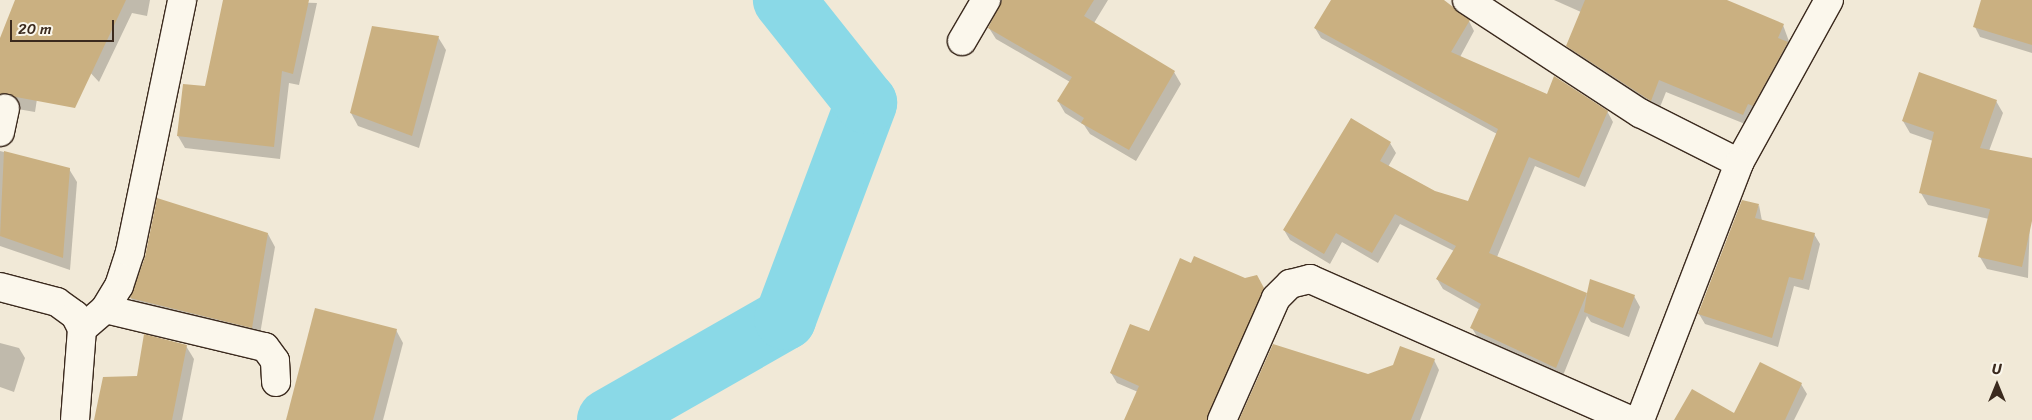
<!DOCTYPE html>
<style>
body{margin:0}
#map{position:relative;width:2032px;height:420px;overflow:hidden;background:#f1e9d7;font-family:Sriracha,sans-serif}
div>[style]{position:absolute}
[style*='--x']{left:calc(var(--x)*1px);top:calc(var(--y)*1px);width:calc(var(--w)*1px);rotate:calc(var(--a)*1deg)}
.shadow>*{inset:0;background:#0003}
.river>*{height:62px;margin:-31px;padding:0 31px;transform-origin:31px;border-radius:31px;background:#8ad9e7}
.building>*{inset:0;background:#cab081}
.roads{filter:drop-shadow(1px 0 #3b2a1e) drop-shadow(-1px 0 #3b2a1e) drop-shadow(0 1px #3b2a1e) drop-shadow(0 -1px #3b2a1e)}
.street>*{height:28px;margin:-14px;padding:0 14px;transform-origin:14px;border-radius:14px;background:#fbf7ec}
span{translate:-50% -50%;white-space:nowrap;text-align:center;line-height:1.15;-webkit-text-stroke:4.5px #fbf7ec;paint-order:stroke}
.north{position:absolute;left:1972px;top:360px;width:50px;height:50px;-webkit-text-stroke:4px #fbf7ec;paint-order:stroke;rotate:0deg;font-size:14px;font-weight:700;line-height:20px;text-align:center;color:#3b2a1e}
.north::after{content:'';display:block;margin:auto;width:18px;height:22px;background:#3b2a1e;clip-path:polygon(50% 0,100% 100%,50% 72%,0 100%)}
.scale{position:absolute;left:10px;top:20px;width:104px;height:22px;box-sizing:border-box;border:2px solid #3b2a1e;border-top:0;padding-left:6px;font-size:15px;line-height:18px;white-space:nowrap;color:#3b2a1e;-webkit-text-stroke:4px #fbf7ec;paint-order:stroke}
</style>
<div id="map">
<div class="shadow">
<i style="clip-path:polygon(17px 0,52px 0,35px 112px,0 106px,0 41px)"></i>
<i style="clip-path:polygon(97px 0,150px 0,147px 16px,132px 13px,99px 82px,86px 68px)"></i>
<i style="clip-path:polygon(224px 0,317px 3px,299px 85px,289px 83px,280px 159px,185px 148px,178px 136px,206px 88px)"></i>
<i style="clip-path:polygon(1004px 0,1108px 0,1094px 23px,1174px 72px,1181px 84px,1136px 161px,1090px 134px,1084px 125px,1065px 113px,1058px 101px,1070px 82px,996px 39px,989px 28px)"></i>
<i style="clip-path:polygon(1332px 0,1437px 0,1469px 21px,1474px 31px,1460px 57px,1548px 95px,1607px 111px,1613px 122px,1585px 187px,1535px 166px,1497px 257px,1588px 295px,1634px 296px,1640px 307px,1629px 337px,1591px 322px,1587px 316px,1562px 378px,1478px 338px,1472px 328px,1480px 310px,1443px 289px,1437px 279px,1454px 251px,1400px 224px,1378px 263px,1342px 242px,1330px 264px,1290px 240px,1284px 230px,1351px 120px,1390px 143px,1396px 153px,1388px 167px,1434px 193px,1469px 203px,1497px 134px,1321px 38px,1315px 28px)"></i>
<i style="clip-path:polygon(1554px 0,1723px 0,1783px 25px,1794px 55px,1750px 126px,1666px 92px,1658px 112px,1575px 58px,1568px 46px,1581px 12px)"></i>
<i style="clip-path:polygon(1983px 0,2032px 0,2032px 53px,1980px 37px,1975px 27px)"></i>
<i style="clip-path:polygon(438px 37px,446px 50px,419px 148px,358px 126px,351px 113px)"></i>
<i style="clip-path:polygon(1996px 101px,2003px 113px,1989px 151px,2032px 159px,2028px 278px,1987px 269px,1980px 257px,1989px 219px,1928px 205px,1921px 193px,1933px 141px,1910px 133px,1903px 121px)"></i>
<i style="clip-path:polygon(0 151px,69px 169px,77px 182px,70px 270px,0 246px)"></i>
<i style="clip-path:polygon(1759px 205px,1762px 221px,1814px 234px,1820px 244px,1809px 290px,1794px 286px,1778px 347px,1705px 324px,1699px 314px)"></i>
<i style="clip-path:polygon(268px 234px,275px 247px,259px 340px,139px 311px,131px 298px)"></i>
<i style="clip-path:polygon(1256px 277px,1269px 299px,1214px 420px,1128px 420px,1138px 392px,1117px 383px,1111px 373px,1150px 333px)"></i>
<i style="clip-path:polygon(396px 330px,403px 343px,383px 420px,288px 420px)"></i>
<i style="clip-path:polygon(0 343px,19px 348px,25px 358px,14px 392px,0 387px)"></i>
<i style="clip-path:polygon(186px 346px,194px 359px,182px 420px,95px 420px,138px 377px)"></i>
<i style="clip-path:polygon(1434px 360px,1439px 370px,1420px 420px,1240px 420px,1368px 375px)"></i>
<i style="clip-path:polygon(1801px 384px,1807px 394px,1794px 420px,1675px 420px,1735px 414px)"></i>
</div>
<div class="river">
<i style="--x:608;--y:420;--w:204;--a:-29.7"></i>
<i style="--x:785;--y:319;--w:231;--a:-69.4"></i>
<i style="--x:866;--y:103;--w:132;--a:-128.5"></i>
</div>
<div class="building">
<i style="clip-path:polygon(15px 0,126px 0,75px 108px,0 94px,0 38px)"></i>
<i style="clip-path:polygon(223px 0,309px 0,293px 74px,282px 71px,274px 147px,177px 136px,183px 84px,205px 86px)"></i>
<i style="clip-path:polygon(1002px 0,1094px 0,1084px 16px,1175px 71px,1129px 150px,1081px 123px,1084px 118px,1057px 101px,1072px 77px,988px 28px)"></i>
<i style="clip-path:polygon(1331px 0,1444px 0,1470px 20px,1451px 52px,1547px 94px,1554px 76px,1608px 111px,1579px 178px,1529px 157px,1489px 253px,1587px 293px,1590px 279px,1635px 295px,1623px 328px,1584px 312px,1587px 293px,1556px 368px,1470px 328px,1481px 304px,1436px 279px,1456px 246px,1395px 214px,1372px 253px,1336px 233px,1324px 254px,1283px 230px,1351px 118px,1391px 142px,1380px 161px,1435px 191px,1468px 201px,1498px 129px,1314px 28px)"></i>
<i style="clip-path:polygon(1585px 0,1727px 0,1784px 24px,1778px 38px,1788px 42px,1753px 106px,1748px 104px,1743px 115px,1659px 80px,1651px 101px,1566px 46px)"></i>
<i style="clip-path:polygon(1981px 0,2032px 0,2032px 45px,1973px 27px)"></i>
<i style="clip-path:polygon(372px 26px,439px 36px,412px 136px,350px 113px)"></i>
<i style="clip-path:polygon(1919px 72px,1997px 100px,1980px 148px,2032px 158px,2032px 221px,2022px 267px,1978px 257px,1990px 209px,1919px 193px,1934px 132px,1902px 121px)"></i>
<i style="clip-path:polygon(4px 151px,70px 168px,63px 258px,0 236px)"></i>
<i style="clip-path:polygon(157px 198px,268px 233px,252px 328px,130px 298px,145px 257px)"></i>
<i style="clip-path:polygon(1742px 200px,1759px 204px,1755px 218px,1815px 233px,1803px 280px,1789px 277px,1772px 338px,1698px 314px)"></i>
<i style="clip-path:polygon(1194px 256px,1245px 278px,1257px 275px,1264px 288px,1207px 420px,1124px 420px,1139px 386px,1110px 373px,1130px 324px,1149px 331px,1180px 258px,1191px 263px)"></i>
<i style="clip-path:polygon(315px 308px,397px 329px,373px 420px,286px 420px)"></i>
<i style="clip-path:polygon(144px 334px,187px 345px,172px 420px,94px 420px,103px 377px,137px 376px)"></i>
<i style="clip-path:polygon(1273px 344px,1368px 374px,1393px 365px,1400px 346px,1435px 359px,1411px 420px,1239px 420px)"></i>
<i style="clip-path:polygon(1760px 362px,1802px 383px,1785px 420px,1674px 420px,1692px 389px,1734px 413px)"></i>
</div>
<div class="roads">
<div class="street">
<i style="--x:1467;--y:0;--w:207;--a:33.2"></i>
<i style="--x:1640;--y:113;--w:111;--a:26.8"></i>
<i style="--x:1739;--y:163;--w:186;--a:-61.1"></i>
<i style="--x:962;--y:41;--w:48;--a:-59.7"></i>
<i style="--x:0;--y:132;--w:24;--a:-78"></i>
<i style="--x:0;--y:287;--w:59;--a:14.7"></i>
<i style="--x:57;--y:302;--w:22;--a:36"></i>
<i style="--x:75;--y:315;--w:16;--a:63"></i>
<i style="--x:82;--y:329;--w:91;--a:94.4"></i>
<i style="--x:105;--y:309;--w:164;--a:13.4"></i>
<i style="--x:265;--y:347;--w:17;--a:54"></i>
<i style="--x:275;--y:361;--w:21;--a:87"></i>
<i style="--x:82;--y:329;--w:30;--a:-41"></i>
<i style="--x:105;--y:309;--w:27;--a:-59"></i>
<i style="--x:119;--y:286;--w:36;--a:-72"></i>
<i style="--x:130;--y:252;--w:257;--a:-78.3"></i>
<i style="--x:1222;--y:420;--w:133;--a:-66.1"></i>
<i style="--x:1276;--y:298;--w:20;--a:-45"></i>
<i style="--x:1290;--y:284;--w:21;--a:-14"></i>
<i style="--x:1310;--y:279;--w:349;--a:23.8"></i>
<i style="--x:1640;--y:420;--w:275;--a:-68.9"></i>
</div>
</div>
<div class="north">U</div>
<div class="scale">20 m</div>
</div>
